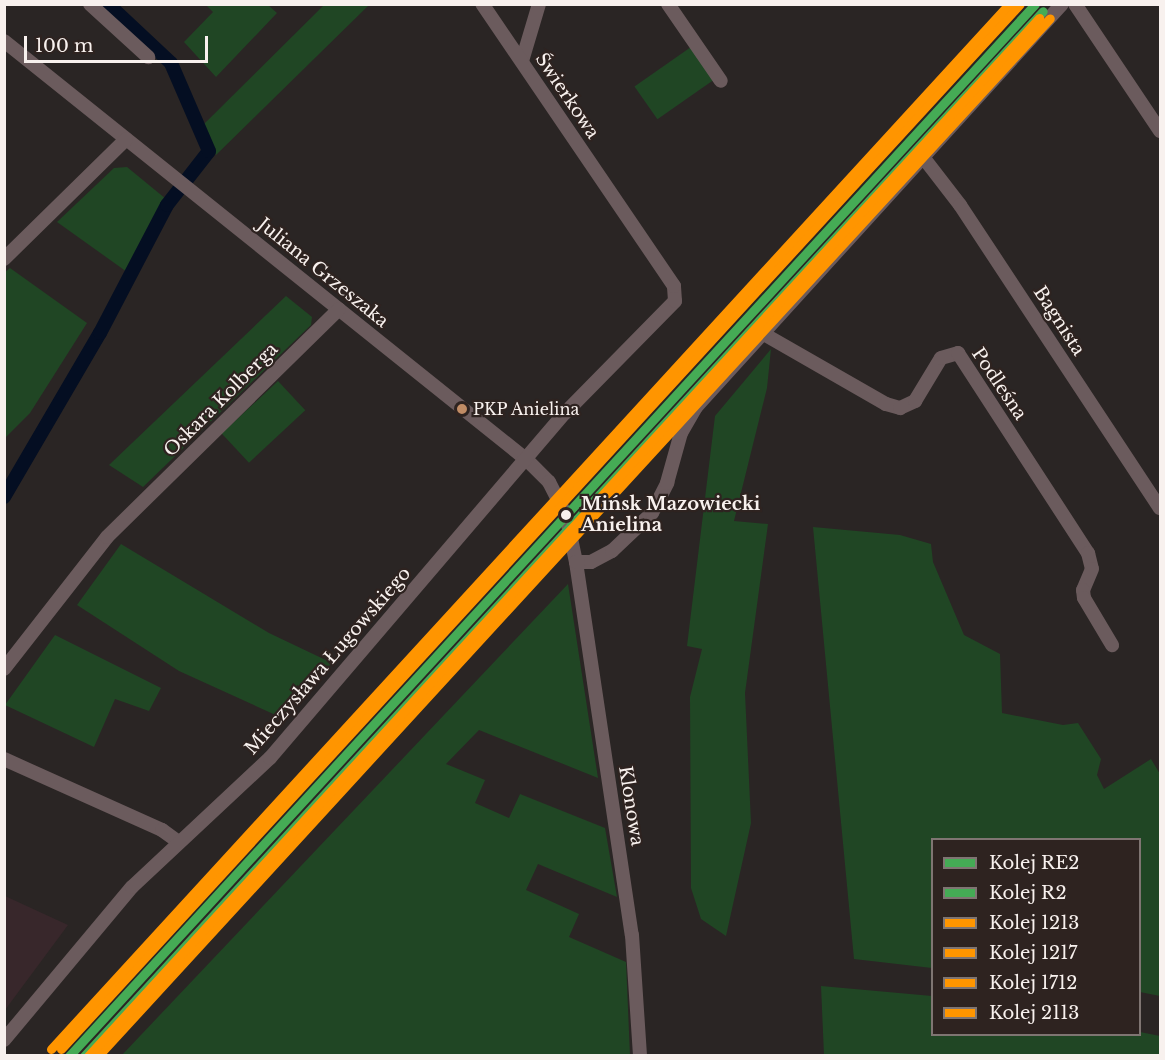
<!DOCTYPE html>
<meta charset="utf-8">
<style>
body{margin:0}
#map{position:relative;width:1165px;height:1060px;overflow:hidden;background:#2a2524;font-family:"Libre Baskerville",serif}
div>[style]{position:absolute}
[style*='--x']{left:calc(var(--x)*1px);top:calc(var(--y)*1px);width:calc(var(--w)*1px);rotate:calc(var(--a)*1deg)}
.commercial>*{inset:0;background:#38272b}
.green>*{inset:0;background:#204624;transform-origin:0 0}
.canal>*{height:14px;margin:-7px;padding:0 7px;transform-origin:7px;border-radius:7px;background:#040e22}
.minor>*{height:14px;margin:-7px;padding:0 7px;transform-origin:7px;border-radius:7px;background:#6b5b5d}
.rail-1>*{height:9px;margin:-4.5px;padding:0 4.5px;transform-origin:4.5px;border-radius:4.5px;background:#45ab55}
.rail-2>*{height:9px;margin:-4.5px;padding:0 4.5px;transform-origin:4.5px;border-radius:4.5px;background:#45ab55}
.rail-3>*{height:9px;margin:-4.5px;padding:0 4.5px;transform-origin:4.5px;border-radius:4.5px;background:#ff9500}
.rail-4>*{height:9px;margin:-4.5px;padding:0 4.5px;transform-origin:4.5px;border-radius:4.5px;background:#ff9500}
.rail-5>*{height:9px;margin:-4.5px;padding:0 4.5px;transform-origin:4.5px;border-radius:4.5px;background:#ff9500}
.rail-6>*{height:9px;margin:-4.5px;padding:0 4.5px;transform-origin:4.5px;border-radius:4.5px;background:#ff9500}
.dots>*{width:16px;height:16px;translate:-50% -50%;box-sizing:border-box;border:3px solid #2e2320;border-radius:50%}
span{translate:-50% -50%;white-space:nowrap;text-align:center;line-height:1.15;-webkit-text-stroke:4.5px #2e2320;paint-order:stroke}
.bus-label{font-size:16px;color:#f8f1ee}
.left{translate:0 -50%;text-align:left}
.street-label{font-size:18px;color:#f8f1ee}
.stop-label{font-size:18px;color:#f8f1ee;font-weight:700}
.frame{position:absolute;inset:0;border:6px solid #f8f1ee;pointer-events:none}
.legend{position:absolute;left:931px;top:838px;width:210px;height:198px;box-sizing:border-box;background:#2e2320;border:2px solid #7f7572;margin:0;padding:8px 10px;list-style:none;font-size:18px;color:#f8f1ee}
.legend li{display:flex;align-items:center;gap:12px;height:30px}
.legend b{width:30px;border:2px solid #7f7572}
.scale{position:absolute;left:24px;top:36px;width:184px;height:27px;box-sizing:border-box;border:3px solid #f8f1ee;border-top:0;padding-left:8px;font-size:18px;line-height:21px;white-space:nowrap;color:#f8f1ee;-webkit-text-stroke:4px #2e2320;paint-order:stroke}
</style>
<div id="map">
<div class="commercial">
<i style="clip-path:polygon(5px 896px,68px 925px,5px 1010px)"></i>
</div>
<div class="green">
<i style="clip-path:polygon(206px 5px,268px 5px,277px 13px,216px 77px,184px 42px,213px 12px)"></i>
<i style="clip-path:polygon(324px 5px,369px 5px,216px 155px,203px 125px)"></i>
<i style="left:691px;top:47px;width:40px;height:69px;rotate:55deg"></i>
<i style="clip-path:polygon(127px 167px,166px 199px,127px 272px,57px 222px,114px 168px)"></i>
<i style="clip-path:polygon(10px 268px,87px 323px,30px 413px,5px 438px,4px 273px)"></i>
<i style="clip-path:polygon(286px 296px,312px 317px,311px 325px,143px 487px,109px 465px)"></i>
<i style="clip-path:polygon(771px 349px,767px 388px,734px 521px,768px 524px,745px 693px,751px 823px,726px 936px,701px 919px,691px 888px,690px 697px,702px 649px,687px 646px,715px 416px)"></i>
<i style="left:278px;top:381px;width:40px;height:77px;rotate:47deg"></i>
<i style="clip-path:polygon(813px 527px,900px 535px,931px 544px,933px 562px,964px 635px,1000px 654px,1002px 713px,1063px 725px,1078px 723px,1101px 759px,1097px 775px,1104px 789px,1151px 759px,1160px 774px,1160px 996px,1140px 992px,1140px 840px,932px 840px,932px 968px,854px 959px)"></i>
<i style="clip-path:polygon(121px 544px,269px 633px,332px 663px,280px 717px,179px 671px,77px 605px)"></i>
<i style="clip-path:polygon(568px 584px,598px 778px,479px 730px,446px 764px,485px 780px,475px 803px,509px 818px,520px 794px,605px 828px,617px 897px,538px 864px,526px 890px,579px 914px,569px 937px,626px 962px,630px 1055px,122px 1055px)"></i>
<i style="clip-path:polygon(55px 635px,161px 688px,149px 711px,115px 699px,94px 747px,5px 705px)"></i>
<i style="clip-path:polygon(821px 986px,932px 996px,932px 1034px,1140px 1032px,1160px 1036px,1160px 1055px,824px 1055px)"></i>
</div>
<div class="canal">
<i style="--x:4;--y:497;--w:190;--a:-59.7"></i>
<i style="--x:100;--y:333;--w:144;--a:-62.4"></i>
<i style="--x:167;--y:205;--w:68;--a:-52.1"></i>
<i style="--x:209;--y:151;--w:96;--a:-113.4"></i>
<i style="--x:171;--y:63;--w:86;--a:-136.9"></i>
</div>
<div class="minor">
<i style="--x:90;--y:4;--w:79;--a:42.4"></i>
<i style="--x:668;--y:4;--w:93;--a:55.5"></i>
<i style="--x:1075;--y:4;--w:153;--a:56.2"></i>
<i style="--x:4;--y:41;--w:670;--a:38.7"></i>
<i style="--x:527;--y:460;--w:31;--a:45"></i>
<i style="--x:549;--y:482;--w:37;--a:63"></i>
<i style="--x:566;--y:515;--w:48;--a:78"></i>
<i style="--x:576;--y:562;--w:377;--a:81.5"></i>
<i style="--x:632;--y:935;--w:121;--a:86.2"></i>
<i style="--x:522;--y:61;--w:59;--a:-73.4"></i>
<i style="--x:923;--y:157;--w:61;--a:52.4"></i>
<i style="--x:960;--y:205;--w:363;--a:56.6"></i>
<i style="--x:4;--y:259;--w:171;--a:-44.5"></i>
<i style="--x:762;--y:333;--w:143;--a:29.8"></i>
<i style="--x:886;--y:404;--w:15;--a:16"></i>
<i style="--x:900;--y:408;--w:17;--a:-25"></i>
<i style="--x:915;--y:401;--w:50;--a:-58.8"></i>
<i style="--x:941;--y:358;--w:18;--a:-16"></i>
<i style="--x:958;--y:353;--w:239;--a:57"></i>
<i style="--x:1088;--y:553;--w:16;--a:76"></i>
<i style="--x:1092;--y:569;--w:23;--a:113"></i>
<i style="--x:1083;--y:590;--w:8;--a:83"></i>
<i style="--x:1084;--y:598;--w:55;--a:59.2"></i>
<i style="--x:576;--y:562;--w:15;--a:0"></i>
<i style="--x:591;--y:562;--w:24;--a:-28"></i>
<i style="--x:612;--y:551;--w:55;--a:-43.5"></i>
<i style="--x:652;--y:513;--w:34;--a:-63"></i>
<i style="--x:667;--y:483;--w:52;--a:-74.4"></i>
<i style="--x:681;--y:433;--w:30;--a:-60"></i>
<i style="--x:696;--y:407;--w:544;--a:-47.75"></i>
<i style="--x:4;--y:669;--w:167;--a:-52"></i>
<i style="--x:107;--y:537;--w:325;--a:-44.5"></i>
<i style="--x:4;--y:759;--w:173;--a:24.2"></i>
<i style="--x:162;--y:830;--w:19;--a:36"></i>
<i style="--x:4;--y:1040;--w:199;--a:-50.1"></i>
<i style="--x:132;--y:887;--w:189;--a:-43.1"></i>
<i style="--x:270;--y:758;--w:454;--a:-49.5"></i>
<i style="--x:565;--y:413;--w:157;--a:-45.5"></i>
<i style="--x:675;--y:301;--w:15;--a:-94"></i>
<i style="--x:674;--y:286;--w:341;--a:-124.2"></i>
</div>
<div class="rail-1">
<i style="--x:69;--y:1056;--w:1428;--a:-47.44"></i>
</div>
<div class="rail-2">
<i style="--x:84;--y:1056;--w:1418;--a:-47.46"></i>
</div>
<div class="rail-3">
<i style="--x:61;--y:1049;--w:1418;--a:-47.46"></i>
</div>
<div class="rail-4">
<i style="--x:98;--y:1056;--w:1408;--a:-47.47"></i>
</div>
<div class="rail-5">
<i style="--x:51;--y:1049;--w:1418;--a:-47.49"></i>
</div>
<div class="rail-6">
<i style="--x:88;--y:1056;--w:1408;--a:-47.5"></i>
</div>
<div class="dots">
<i style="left:462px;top:409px;background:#c18c65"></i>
<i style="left:566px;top:515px;background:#f8f1ee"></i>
</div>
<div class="bus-label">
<span class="left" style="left:473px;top:409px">PKP Anielina</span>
</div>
<div class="street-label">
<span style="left:567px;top:96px;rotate:56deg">Świerkowa</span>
<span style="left:323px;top:273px;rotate:39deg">Juliana Grzeszaka</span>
<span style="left:1059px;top:321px;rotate:57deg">Bagnista</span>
<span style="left:999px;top:384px;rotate:56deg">Podleśna</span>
<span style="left:221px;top:400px;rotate:-45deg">Oskara Kolberga</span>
<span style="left:328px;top:661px;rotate:-49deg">Mieczysława Ługowskiego</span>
<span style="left:631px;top:806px;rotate:81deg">Klonowa</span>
</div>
<div class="stop-label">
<span class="left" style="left:581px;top:515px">Mińsk Mazowiecki<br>Anielina</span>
</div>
<div class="frame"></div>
<ul class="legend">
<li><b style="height:8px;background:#45ab55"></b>Kolej RE2</li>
<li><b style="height:8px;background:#45ab55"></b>Kolej R2</li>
<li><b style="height:8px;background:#ff9500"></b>Kolej 1213</li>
<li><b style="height:8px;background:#ff9500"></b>Kolej 1217</li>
<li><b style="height:8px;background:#ff9500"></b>Kolej 1712</li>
<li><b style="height:8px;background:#ff9500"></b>Kolej 2113</li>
</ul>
<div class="scale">100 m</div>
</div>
